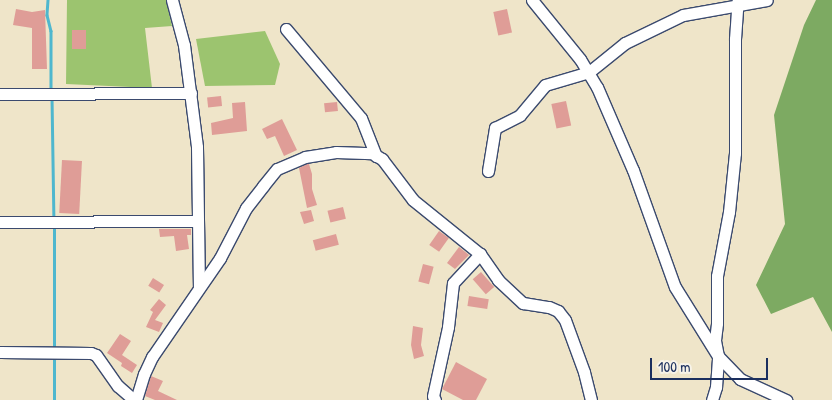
<!DOCTYPE html>
<style>
body{margin:0}
#map{position:relative;width:832px;height:400px;overflow:hidden;background:#efe5c9;font-family:"Patrick Hand",sans-serif}
div>[style]{position:absolute}
[style*='--x']{left:calc(var(--x)*1px);top:calc(var(--y)*1px);width:calc(var(--w)*1px);rotate:calc(var(--a)*1deg)}
.green>*{inset:0;background:#9cc46f}
.forest>*{inset:0;background:#7daa62}
.stream>*{height:2.5px;margin:-1.25px;padding:0 1.25px;transform-origin:1.25px;border-radius:1.25px;background:#4fb7ce}
.building>*{inset:0;background:#df9d97;transform-origin:0 0}
.roads{filter:drop-shadow(1px 0 #3b4a6e) drop-shadow(-1px 0 #3b4a6e) drop-shadow(0 1px #3b4a6e) drop-shadow(0 -1px #3b4a6e)}
.minor>*{height:11px;margin:-5.5px;padding:0 5.5px;transform-origin:5.5px;border-radius:5.5px;background:#fff}
span{translate:-50% -50%;white-space:nowrap;text-align:center;line-height:1.15;-webkit-text-stroke:5px #f7f3e8;paint-order:stroke}
.scale{position:absolute;left:650px;top:358px;width:118px;height:22px;box-sizing:border-box;border:2px solid #1b2f5e;border-top:0;padding-left:6px;font-size:15px;line-height:18px;white-space:nowrap;color:#1b2f5e;-webkit-text-stroke:4px #f7f3e8;paint-order:stroke}
</style>
<div id="map">
<div class="green">
<i style="clip-path:polygon(67px 0,166px 0,172px 26px,145px 28px,152px 88px,66px 84px)"></i>
<i style="clip-path:polygon(265px 31px,280px 64px,275px 85px,205px 86px,196px 39px)"></i>
</div>
<div class="forest">
<i style="clip-path:polygon(816px 0,832px 0,832px 332px,813px 297px,771px 314px,756px 285px,785px 224px,774px 115px,804px 25px)"></i>
</div>
<div class="stream">
<i style="--x:48;--y:0;--w:15;--a:94"></i>
<i style="--x:47;--y:15;--w:16;--a:76"></i>
<i style="--x:51;--y:31;--w:60;--a:90"></i>
<i style="--x:52;--y:97;--w:122;--a:89.1"></i>
<i style="--x:54;--y:349;--w:125;--a:-90"></i>
<i style="--x:54;--y:400;--w:43;--a:-90"></i>
</div>
<div class="building">
<i style="clip-path:polygon(16px 9px,32px 12px,45px 10px,47px 69px,32px 69px,32px 28px,13px 25px)"></i>
<i style="left:507px;top:9px;width:24px;height:14px;rotate:78deg"></i>
<i style="left:72px;top:30px;width:14px;height:19px"></i>
<i style="left:221px;top:96px;width:10px;height:14px;rotate:84deg"></i>
<i style="left:566px;top:101px;width:25px;height:15px;rotate:78deg"></i>
<i style="clip-path:polygon(245px 102px,247px 131px,212px 135px,211px 123px,233px 118px,232px 103px)"></i>
<i style="left:337px;top:102px;width:9px;height:13px;rotate:84deg"></i>
<i style="clip-path:polygon(282px 119px,297px 150px,284px 156px,275px 136px,267px 139px,262px 129px)"></i>
<i style="left:62px;top:160px;width:20px;height:53px;rotate:3deg"></i>
<i style="clip-path:polygon(307px 164px,309px 164px,312px 174px,312px 189px,317px 205px,307px 208px,299px 168px)"></i>
<i style="left:343px;top:207px;width:12px;height:16px;rotate:76deg"></i>
<i style="clip-path:polygon(311px 210px,314px 221px,304px 224px,300px 212px)"></i>
<i style="clip-path:polygon(159px 229px,191px 229px,191px 235px,187px 235px,189px 249px,176px 251px,174px 236px,160px 237px)"></i>
<i style="left:439px;top:231px;width:12px;height:17px;rotate:35deg"></i>
<i style="left:336px;top:234px;width:11px;height:24px;rotate:75deg"></i>
<i style="clip-path:polygon(459px 247px,469px 255px,455px 269px,447px 263px)"></i>
<i style="left:423px;top:264px;width:11px;height:18px;rotate:15deg"></i>
<i style="left:481px;top:272px;width:20px;height:11px;rotate:49deg"></i>
<i style="left:153px;top:278px;width:13px;height:9px;rotate:32deg"></i>
<i style="left:469px;top:296px;width:20px;height:10px;rotate:9deg"></i>
<i style="clip-path:polygon(159px 299px,166px 305px,155px 320px,163px 323px,159px 332px,146px 327px,153px 312px,150px 310px)"></i>
<i style="clip-path:polygon(413px 326px,423px 328px,421px 345px,424px 356px,414px 359px,411px 345px)"></i>
<i style="clip-path:polygon(120px 334px,131px 341px,122px 355px,137px 365px,132px 373px,121px 366px,122px 363px,107px 353px)"></i>
<i style="clip-path:polygon(456px 362px,487px 379px,476px 400px,463px 400px,442px 389px)"></i>
<i style="clip-path:polygon(151px 376px,163px 381px,158px 391px,177px 400px,155px 400px,145px 396px)"></i>
</div>
<div class="roads">
<div class="minor">
<i style="--x:172;--y:0;--w:47;--a:75.1"></i>
<i style="--x:184;--y:45;--w:103;--a:82.7"></i>
<i style="--x:197;--y:147;--w:140;--a:89.2"></i>
<i style="--x:532;--y:0;--w:76;--a:50.9"></i>
<i style="--x:580;--y:59;--w:33;--a:59"></i>
<i style="--x:597;--y:87;--w:90;--a:66.6"></i>
<i style="--x:633;--y:170;--w:124;--a:70.3"></i>
<i style="--x:675;--y:287;--w:81;--a:58.1"></i>
<i style="--x:718;--y:356;--w:32;--a:46"></i>
<i style="--x:740;--y:379;--w:51;--a:24.5"></i>
<i style="--x:286;--y:29;--w:116;--a:49.9"></i>
<i style="--x:361;--y:118;--w:41;--a:68.5"></i>
<i style="--x:0;--y:94;--w:191;--a:-0.3"></i>
<i style="--x:488;--y:171;--w:44;--a:-80.8"></i>
<i style="--x:495;--y:128;--w:28;--a:-27"></i>
<i style="--x:520;--y:115;--w:39;--a:-50"></i>
<i style="--x:545;--y:85;--w:46;--a:-16.5"></i>
<i style="--x:589;--y:72;--w:46;--a:-38.9"></i>
<i style="--x:625;--y:43;--w:64;--a:-25.8"></i>
<i style="--x:683;--y:15;--w:85;--a:-10.1"></i>
<i style="--x:0;--y:222;--w:198;--a:-0.3"></i>
<i style="--x:0;--y:352;--w:91;--a:0.6"></i>
<i style="--x:91;--y:353;--w:5;--a:22"></i>
<i style="--x:96;--y:355;--w:38;--a:55"></i>
<i style="--x:118;--y:386;--w:21;--a:41"></i>
<i style="--x:136;--y:400;--w:27;--a:-73"></i>
<i style="--x:144;--y:374;--w:19;--a:-65"></i>
<i style="--x:152;--y:357;--w:120;--a:-55.5"></i>
<i style="--x:220;--y:258;--w:56;--a:-62.5"></i>
<i style="--x:246;--y:208;--w:28;--a:-52"></i>
<i style="--x:263;--y:186;--w:22;--a:-51"></i>
<i style="--x:277;--y:169;--w:30;--a:-23"></i>
<i style="--x:305;--y:157;--w:31;--a:-9"></i>
<i style="--x:336;--y:152;--w:36;--a:2"></i>
<i style="--x:372;--y:153;--w:12;--a:31"></i>
<i style="--x:382;--y:159;--w:51;--a:52.9"></i>
<i style="--x:413;--y:200;--w:86;--a:38.9"></i>
<i style="--x:480;--y:254;--w:32;--a:55"></i>
<i style="--x:498;--y:280;--w:34;--a:43"></i>
<i style="--x:523;--y:303;--w:26;--a:9"></i>
<i style="--x:549;--y:307;--w:10;--a:24"></i>
<i style="--x:558;--y:311;--w:11;--a:52"></i>
<i style="--x:565;--y:320;--w:55;--a:69.9"></i>
<i style="--x:584;--y:372;--w:29;--a:76"></i>
<i style="--x:435;--y:400;--w:4;--a:-117"></i>
<i style="--x:433;--y:396;--w:71;--a:-77.7"></i>
<i style="--x:448;--y:327;--w:44;--a:-83.5"></i>
<i style="--x:453;--y:283;--w:40;--a:-47"></i>
<i style="--x:712;--y:400;--w:14;--a:-73"></i>
<i style="--x:716;--y:387;--w:31;--a:-86"></i>
<i style="--x:718;--y:356;--w:16;--a:-101"></i>
<i style="--x:715;--y:340;--w:17;--a:-83"></i>
<i style="--x:717;--y:323;--w:47;--a:-90"></i>
<i style="--x:717;--y:276;--w:65;--a:-79.4"></i>
<i style="--x:729;--y:212;--w:59;--a:-84.2"></i>
<i style="--x:735;--y:153;--w:114;--a:-90"></i>
<i style="--x:735;--y:39;--w:39;--a:-86"></i>
</div>
</div>
<div class="scale">100 m</div>
</div>
